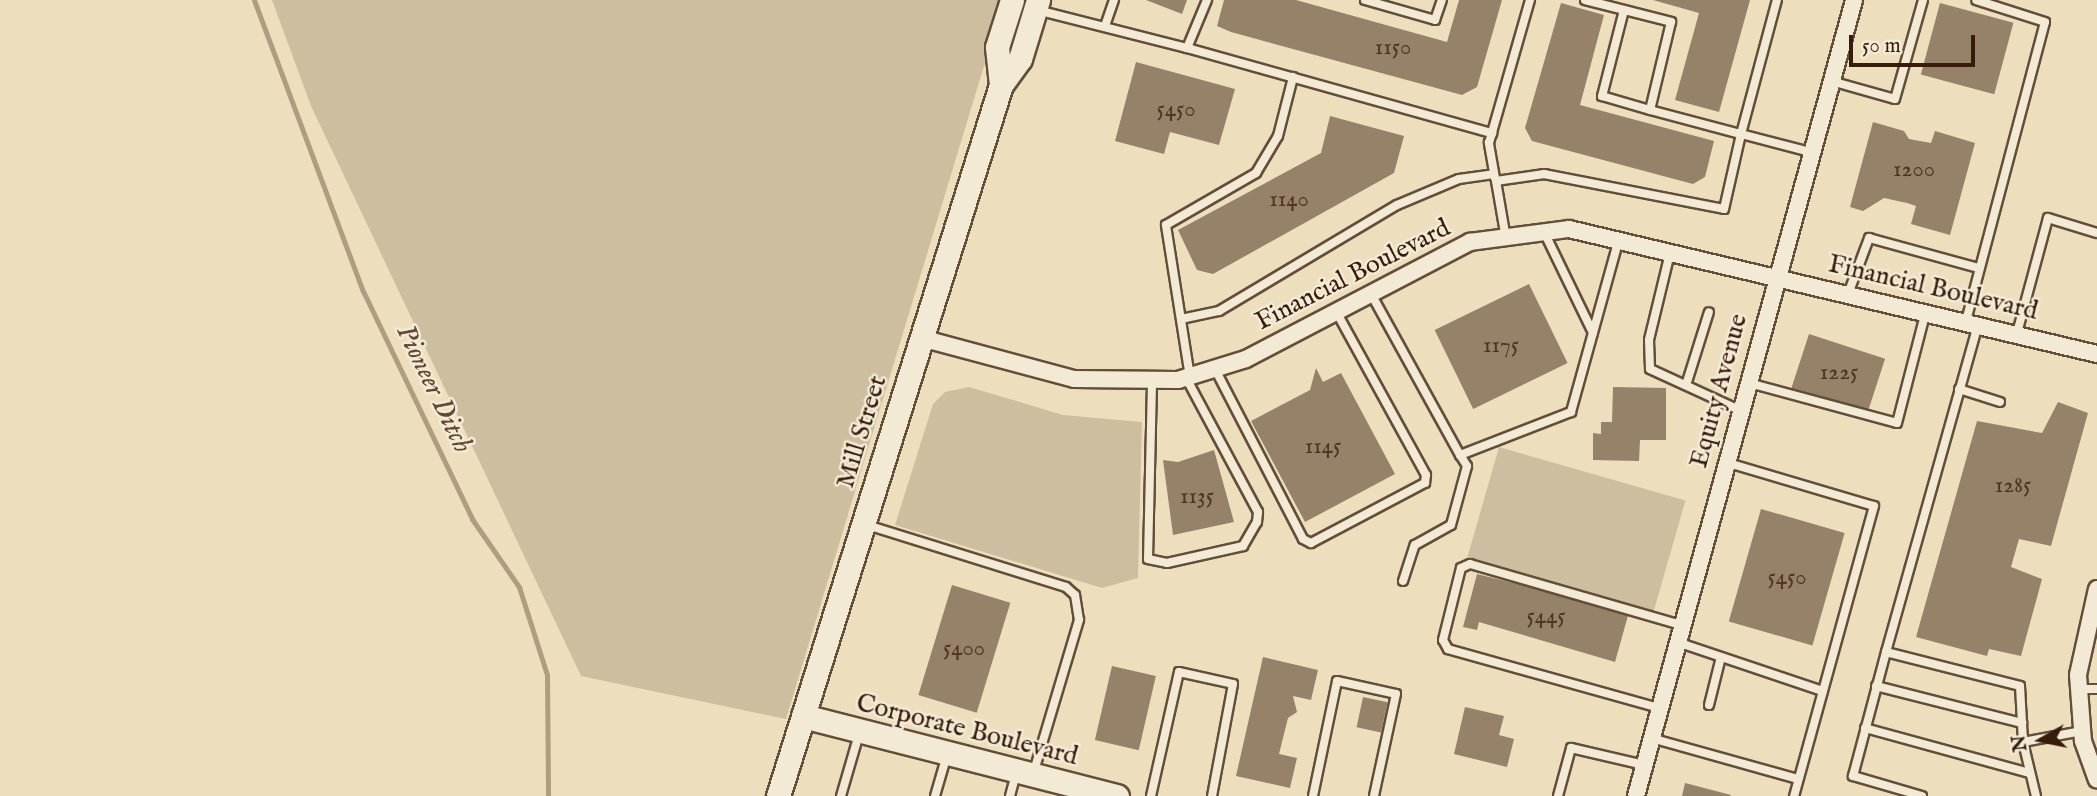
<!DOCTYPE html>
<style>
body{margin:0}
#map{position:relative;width:2097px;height:796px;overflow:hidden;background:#eddfbe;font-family:"IM FELL English",serif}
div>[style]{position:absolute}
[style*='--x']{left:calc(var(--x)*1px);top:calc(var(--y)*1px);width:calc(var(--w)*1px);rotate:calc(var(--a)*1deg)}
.green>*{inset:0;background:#cebea0;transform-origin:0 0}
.stream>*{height:5px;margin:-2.5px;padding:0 2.5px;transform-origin:2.5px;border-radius:2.5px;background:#af9d82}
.building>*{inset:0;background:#968169;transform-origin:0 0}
.roads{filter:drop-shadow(2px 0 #644d39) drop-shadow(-2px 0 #644d39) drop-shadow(0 2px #644d39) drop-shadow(0 -2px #644d39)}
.lane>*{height:8px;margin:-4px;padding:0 4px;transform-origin:4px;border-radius:4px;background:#f3ead5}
.street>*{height:16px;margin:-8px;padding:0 8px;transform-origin:8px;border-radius:8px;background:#f3ead5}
.secondary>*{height:23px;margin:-11.5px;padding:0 11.5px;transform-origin:11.5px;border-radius:11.5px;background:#f3ead5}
span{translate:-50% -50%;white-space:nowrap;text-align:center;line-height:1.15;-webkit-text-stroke:5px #f3ead5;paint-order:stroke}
.number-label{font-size:23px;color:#4f3524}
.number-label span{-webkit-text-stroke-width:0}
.street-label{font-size:26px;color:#371c0d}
.water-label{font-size:28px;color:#614936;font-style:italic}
.north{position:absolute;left:2006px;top:705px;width:70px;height:70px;-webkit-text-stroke:5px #f3ead5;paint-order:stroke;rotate:261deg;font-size:19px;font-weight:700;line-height:28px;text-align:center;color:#371c0d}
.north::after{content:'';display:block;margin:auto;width:24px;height:32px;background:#371c0d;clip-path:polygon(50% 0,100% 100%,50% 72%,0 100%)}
.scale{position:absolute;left:1849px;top:35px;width:126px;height:32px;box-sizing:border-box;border:4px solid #371c0d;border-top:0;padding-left:9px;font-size:21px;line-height:24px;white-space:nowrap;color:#371c0d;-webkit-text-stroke:5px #f3ead5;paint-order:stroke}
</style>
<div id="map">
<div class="green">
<i style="clip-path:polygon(272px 0,1004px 0,786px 719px,581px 676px,311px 106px)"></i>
<i style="clip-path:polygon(969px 387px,1063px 415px,1142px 422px,1138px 578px,1102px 588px,895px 525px,933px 404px,945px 392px)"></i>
<i style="left:1499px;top:447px;width:194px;height:115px;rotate:16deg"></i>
</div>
<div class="stream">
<i style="--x:254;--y:0;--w:311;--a:69.5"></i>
<i style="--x:363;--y:291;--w:253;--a:64.4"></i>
<i style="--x:472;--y:519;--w:83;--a:55.3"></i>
<i style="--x:519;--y:587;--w:92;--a:72.3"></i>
<i style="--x:547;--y:675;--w:121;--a:89.5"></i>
</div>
<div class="building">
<i style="clip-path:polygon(1146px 0,1187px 0,1182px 14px)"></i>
<i style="clip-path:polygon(1224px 0,1296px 0,1447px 42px,1459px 0,1502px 0,1477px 87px,1462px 95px,1231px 32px,1217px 26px)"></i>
<i style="clip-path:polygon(1653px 0,1750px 0,1719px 112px,1675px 100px,1699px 13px)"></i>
<i style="clip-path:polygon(1561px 3px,1604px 15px,1580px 105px,1714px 141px,1705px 177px,1693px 184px,1532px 141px,1525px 128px)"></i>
<i style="left:1940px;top:3px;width:76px;height:74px;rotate:15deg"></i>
<i style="clip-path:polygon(1136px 62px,1235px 89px,1219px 145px,1170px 132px,1164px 154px,1115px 141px)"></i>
<i style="clip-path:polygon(1330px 116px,1404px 136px,1394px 173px,1213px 274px,1197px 270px,1178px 230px,1321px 153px)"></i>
<i style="clip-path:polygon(1873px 122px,1904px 131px,1909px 139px,1931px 143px,1935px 131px,1975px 143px,1950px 235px,1911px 224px,1916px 206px,1907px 203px,1884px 198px,1863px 211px,1850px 207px)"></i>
<i style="left:1529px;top:284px;width:88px;height:105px;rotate:64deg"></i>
<i style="left:1809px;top:334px;width:80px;height:59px;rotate:18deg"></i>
<i style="clip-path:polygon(1316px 368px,1323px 382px,1341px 373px,1395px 474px,1305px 522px,1251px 421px,1310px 390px)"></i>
<i style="clip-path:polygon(1613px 387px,1666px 388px,1666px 440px,1640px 440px,1639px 461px,1593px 460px,1593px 433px,1601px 434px,1601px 422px,1612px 422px)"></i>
<i style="clip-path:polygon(2058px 402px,2088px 413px,2051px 546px,2019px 539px,2011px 567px,2042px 579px,2021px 656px,1989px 649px,1987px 656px,1916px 637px,1977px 421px,2042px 433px)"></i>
<i style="clip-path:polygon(1214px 450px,1234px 522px,1173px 535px,1163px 460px,1178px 462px)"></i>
<i style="left:1761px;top:509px;width:87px;height:117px;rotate:16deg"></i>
<i style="clip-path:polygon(1477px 574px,1629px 612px,1615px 662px,1479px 622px,1477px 630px,1463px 627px)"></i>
<i style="left:952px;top:585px;width:61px;height:115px;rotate:17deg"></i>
<i style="clip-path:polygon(1263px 657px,1318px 670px,1311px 700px,1293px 696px,1297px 712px,1288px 718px,1279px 754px,1297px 758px,1290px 788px,1236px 776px)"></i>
<i style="left:1112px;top:666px;width:45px;height:76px;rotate:13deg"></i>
<i style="left:1363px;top:697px;width:25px;height:31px;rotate:12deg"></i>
<i style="clip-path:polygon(1465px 707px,1504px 716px,1499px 735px,1514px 739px,1507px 767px,1454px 754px)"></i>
<i style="clip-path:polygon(1685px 783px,1731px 795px,1730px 796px,1682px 796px)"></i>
</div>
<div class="roads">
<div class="lane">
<i style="--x:1207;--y:0;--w:52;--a:112.6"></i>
<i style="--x:1187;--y:48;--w:317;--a:15.6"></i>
<i style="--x:1365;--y:0;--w:73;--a:15.9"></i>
<i style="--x:1435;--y:20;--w:21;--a:-71"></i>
<i style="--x:1585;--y:0;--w:89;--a:14.3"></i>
<i style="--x:1671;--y:22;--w:90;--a:103.4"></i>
<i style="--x:1650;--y:110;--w:94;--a:14.8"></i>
<i style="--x:1741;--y:134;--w:139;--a:-75"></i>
<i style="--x:1037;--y:10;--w:155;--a:14.2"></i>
<i style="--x:1624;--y:10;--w:89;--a:104.3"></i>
<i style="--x:1602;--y:96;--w:50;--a:16.3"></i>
<i style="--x:1105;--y:26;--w:28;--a:-71"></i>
<i style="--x:1831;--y:81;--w:66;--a:15.7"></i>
<i style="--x:1895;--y:99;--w:103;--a:-74.2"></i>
<i style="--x:1495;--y:178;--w:36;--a:-100"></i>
<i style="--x:1489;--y:143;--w:149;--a:-74"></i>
<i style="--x:1544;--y:232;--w:112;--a:64.1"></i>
<i style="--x:1505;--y:233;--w:53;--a:-99.8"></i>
<i style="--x:1496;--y:181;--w:49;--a:-8.3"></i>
<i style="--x:1544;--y:174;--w:183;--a:11"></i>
<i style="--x:1724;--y:209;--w:77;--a:-77.2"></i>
<i style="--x:1741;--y:134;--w:71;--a:14.6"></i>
<i style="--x:1670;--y:253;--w:89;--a:103.6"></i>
<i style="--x:1649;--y:340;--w:29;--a:88"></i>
<i style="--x:1650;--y:369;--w:98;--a:24.7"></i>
<i style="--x:1370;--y:292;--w:186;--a:61.1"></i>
<i style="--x:1460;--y:455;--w:119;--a:-21.2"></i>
<i style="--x:1571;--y:412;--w:180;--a:-74.5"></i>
<i style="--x:1848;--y:294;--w:60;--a:-69.4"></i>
<i style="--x:1869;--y:238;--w:114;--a:15.3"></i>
<i style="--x:1181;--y:319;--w:39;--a:-12"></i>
<i style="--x:1219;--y:311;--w:207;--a:-30.8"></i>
<i style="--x:1397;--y:205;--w:67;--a:-22.8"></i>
<i style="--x:1459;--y:179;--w:35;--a:-8"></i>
<i style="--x:1966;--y:321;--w:309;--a:-75.2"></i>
<i style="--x:2045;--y:22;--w:72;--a:-162.3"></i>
<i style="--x:2017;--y:333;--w:119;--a:-74.9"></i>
<i style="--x:2048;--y:218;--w:51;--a:17"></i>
<i style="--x:1216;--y:371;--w:189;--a:62.6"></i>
<i style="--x:1303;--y:539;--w:9;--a:27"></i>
<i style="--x:1311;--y:543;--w:129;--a:-27.8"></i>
<i style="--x:1425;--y:483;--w:8;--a:-83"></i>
<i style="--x:1426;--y:475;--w:187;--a:-118.8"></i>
<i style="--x:1190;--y:377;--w:154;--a:-99"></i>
<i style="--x:1166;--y:225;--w:104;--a:-30"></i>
<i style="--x:1256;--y:173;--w:43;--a:-59.3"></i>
<i style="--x:1278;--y:136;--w:61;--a:-75.7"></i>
<i style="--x:1687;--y:382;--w:73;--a:-72.6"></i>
<i style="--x:1152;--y:383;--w:176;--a:91.3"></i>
<i style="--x:1148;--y:559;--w:19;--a:12"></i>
<i style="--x:1167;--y:563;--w:78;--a:-12.6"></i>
<i style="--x:1243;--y:546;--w:28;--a:-60"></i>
<i style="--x:1257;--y:522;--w:10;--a:-84"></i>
<i style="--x:1258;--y:512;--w:152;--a:-118.2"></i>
<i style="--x:1749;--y:383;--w:153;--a:15.1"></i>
<i style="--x:1897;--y:423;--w:116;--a:-75.5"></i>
<i style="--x:1959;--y:389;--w:43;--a:17.6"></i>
<i style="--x:1725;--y:462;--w:155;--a:16.5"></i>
<i style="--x:1874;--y:506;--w:301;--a:105.4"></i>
<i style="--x:867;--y:525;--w:208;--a:17.3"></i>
<i style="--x:1066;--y:587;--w:12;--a:42"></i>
<i style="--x:1075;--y:595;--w:25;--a:81"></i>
<i style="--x:1079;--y:620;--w:161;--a:106.6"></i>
<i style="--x:1403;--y:581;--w:38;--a:-72"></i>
<i style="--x:1415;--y:545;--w:41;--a:-29.1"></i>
<i style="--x:1451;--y:525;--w:61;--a:-74.8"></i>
<i style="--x:1467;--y:466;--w:13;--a:-122"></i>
<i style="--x:1677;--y:642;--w:154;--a:18.6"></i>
<i style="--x:1886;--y:652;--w:341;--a:-74.3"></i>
<i style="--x:1876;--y:686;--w:151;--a:14.2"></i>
<i style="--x:2079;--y:689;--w:18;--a:0"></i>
<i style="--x:1709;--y:705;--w:49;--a:-76"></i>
<i style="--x:1659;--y:708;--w:219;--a:-164.4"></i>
<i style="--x:1448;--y:649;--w:10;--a:-119"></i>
<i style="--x:1443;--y:640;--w:74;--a:-76"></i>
<i style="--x:1461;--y:568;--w:10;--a:-24"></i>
<i style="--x:1470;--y:564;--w:221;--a:16.1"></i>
<i style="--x:1865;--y:728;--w:171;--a:15.3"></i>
<i style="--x:1651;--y:738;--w:153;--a:15.6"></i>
<i style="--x:2023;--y:742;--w:60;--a:-10.6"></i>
<i style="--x:841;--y:796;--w:65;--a:-73.8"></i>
<i style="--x:935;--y:796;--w:43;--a:-73.7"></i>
<i style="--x:1010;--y:796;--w:24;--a:-75"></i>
<i style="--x:1151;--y:796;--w:127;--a:-77.3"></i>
<i style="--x:1179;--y:672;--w:55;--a:12.5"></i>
<i style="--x:1233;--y:684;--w:114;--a:100.6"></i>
<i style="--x:1313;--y:796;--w:117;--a:-78.2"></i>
<i style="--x:1337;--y:681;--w:60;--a:12.4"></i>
<i style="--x:1396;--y:694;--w:104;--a:102.2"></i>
<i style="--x:1558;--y:796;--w:50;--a:-74.8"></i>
<i style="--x:1571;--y:748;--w:75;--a:13.1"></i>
<i style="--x:1922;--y:796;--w:72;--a:-163.8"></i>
<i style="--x:1853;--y:776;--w:128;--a:-75.1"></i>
<i style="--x:1886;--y:652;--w:138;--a:14.2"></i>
<i style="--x:2020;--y:686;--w:56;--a:86.9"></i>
<i style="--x:2023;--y:742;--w:56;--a:76.5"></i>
</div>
<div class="street">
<i style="--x:921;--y:338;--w:158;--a:15"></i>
<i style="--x:1074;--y:379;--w:104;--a:0.6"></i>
<i style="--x:1178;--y:380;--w:71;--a:-17.2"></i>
<i style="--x:1246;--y:359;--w:253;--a:-27.6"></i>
<i style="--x:1470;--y:242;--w:100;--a:-7.5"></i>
<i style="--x:1569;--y:229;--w:543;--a:13.32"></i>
<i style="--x:2097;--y:589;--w:88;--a:102.5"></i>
<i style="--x:2078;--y:675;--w:66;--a:85.7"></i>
<i style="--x:2083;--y:741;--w:41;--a:70.3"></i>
<i style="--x:1636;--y:796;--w:825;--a:-74.68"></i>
</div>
<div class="secondary">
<i style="--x:1001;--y:85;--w:38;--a:-96"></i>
<i style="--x:997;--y:47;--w:49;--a:-72.3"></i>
<i style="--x:803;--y:716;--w:324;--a:14.3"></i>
<i style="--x:778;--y:796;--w:745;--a:-72.59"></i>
<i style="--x:1001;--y:85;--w:32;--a:-54"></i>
<i style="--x:1020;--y:59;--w:62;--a:-73"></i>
</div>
</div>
<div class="number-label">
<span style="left:1393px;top:48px">1150</span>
<span style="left:1176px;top:110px">5450</span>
<span style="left:1914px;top:170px">1200</span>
<span style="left:1289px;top:200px">1140</span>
<span style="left:1501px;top:346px">1175</span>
<span style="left:1839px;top:373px">1225</span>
<span style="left:1323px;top:447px">1145</span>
<span style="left:2013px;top:486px">1285</span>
<span style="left:1197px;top:497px">1135</span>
<span style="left:1787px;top:578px">5450</span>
<span style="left:1546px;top:617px">5445</span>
<span style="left:964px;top:649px">5400</span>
</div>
<div class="street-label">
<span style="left:1353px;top:275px;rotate:-27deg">Financial Boulevard</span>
<span style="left:1933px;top:288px;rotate:13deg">Financial Boulevard</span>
<span style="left:1719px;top:391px;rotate:-75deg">Equity Avenue</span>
<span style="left:862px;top:432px;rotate:-73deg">Mill Street</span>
<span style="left:967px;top:730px;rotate:14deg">Corporate Boulevard</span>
</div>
<div class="water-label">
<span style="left:433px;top:389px;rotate:64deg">Pioneer Ditch</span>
</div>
<div class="north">N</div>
<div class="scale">50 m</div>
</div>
